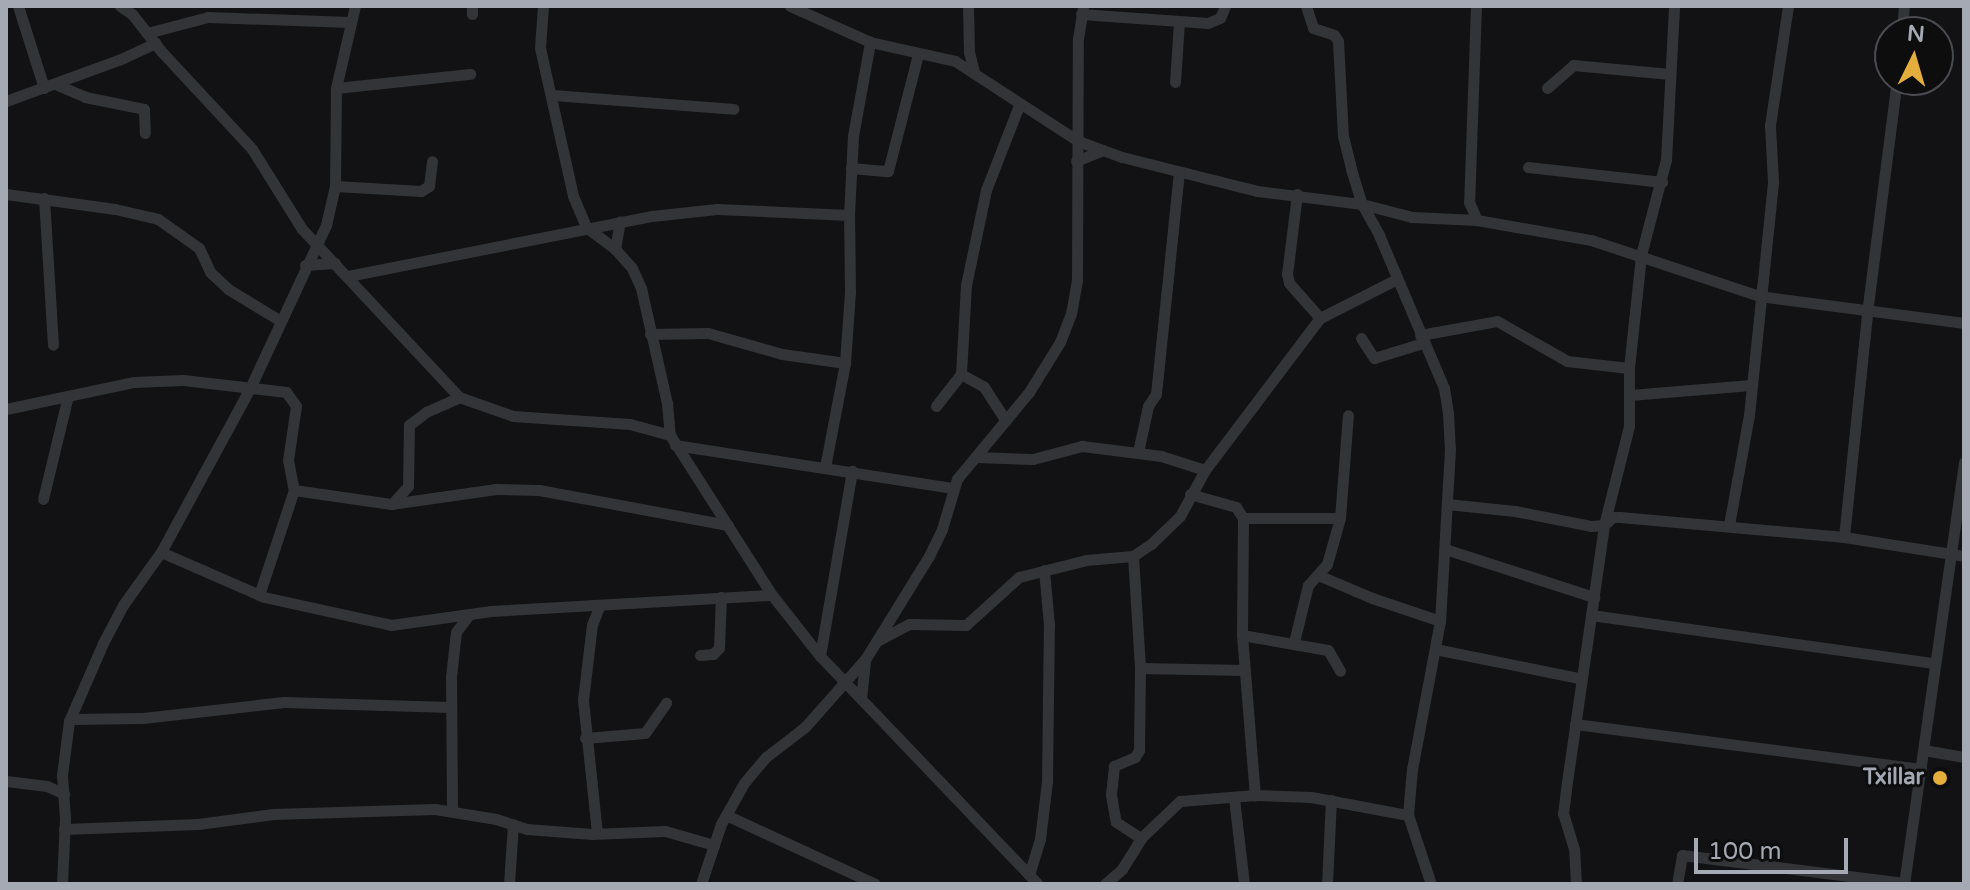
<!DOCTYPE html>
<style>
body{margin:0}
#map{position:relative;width:1970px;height:890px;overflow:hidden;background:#121214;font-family:"Varela Round",sans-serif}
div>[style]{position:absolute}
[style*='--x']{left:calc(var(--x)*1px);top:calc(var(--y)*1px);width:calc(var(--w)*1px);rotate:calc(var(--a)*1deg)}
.street>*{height:11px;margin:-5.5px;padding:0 5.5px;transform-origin:5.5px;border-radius:5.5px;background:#333438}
.dots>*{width:22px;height:22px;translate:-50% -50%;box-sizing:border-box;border:4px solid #0d0d0e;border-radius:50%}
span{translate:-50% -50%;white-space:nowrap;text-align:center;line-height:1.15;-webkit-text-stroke:6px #0d0d0e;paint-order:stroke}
.poi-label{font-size:22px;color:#a5a9b3;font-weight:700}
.right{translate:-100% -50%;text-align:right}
.frame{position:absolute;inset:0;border:8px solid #a5a9b3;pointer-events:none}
.north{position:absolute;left:1874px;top:16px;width:80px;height:80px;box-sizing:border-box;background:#0d0d0e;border:2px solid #4a4b50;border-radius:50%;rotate:5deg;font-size:22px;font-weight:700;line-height:32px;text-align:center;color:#a5a9b3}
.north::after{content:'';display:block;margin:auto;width:28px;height:36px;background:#e3ae3b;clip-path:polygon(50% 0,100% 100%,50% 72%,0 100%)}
.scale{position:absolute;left:1694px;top:838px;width:154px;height:36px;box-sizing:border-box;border:4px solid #a5a9b3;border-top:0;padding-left:10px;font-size:24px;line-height:28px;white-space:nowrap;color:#a5a9b3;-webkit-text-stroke:6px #0d0d0e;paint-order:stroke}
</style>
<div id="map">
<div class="street">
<i style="--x:18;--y:6;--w:86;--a:72.4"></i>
<i style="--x:120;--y:6;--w:14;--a:34"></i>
<i style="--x:132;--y:14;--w:47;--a:51.9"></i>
<i style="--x:161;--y:51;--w:134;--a:47.1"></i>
<i style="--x:252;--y:149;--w:94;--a:58"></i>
<i style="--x:302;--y:229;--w:230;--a:46.9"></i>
<i style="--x:459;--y:397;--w:57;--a:19.4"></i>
<i style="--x:513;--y:416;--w:117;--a:3.9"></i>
<i style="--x:630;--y:424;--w:41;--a:15.4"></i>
<i style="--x:670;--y:435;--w:190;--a:57.5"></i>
<i style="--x:772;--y:595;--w:78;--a:51.8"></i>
<i style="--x:820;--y:656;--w:315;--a:46.3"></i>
<i style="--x:543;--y:6;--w:42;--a:94.1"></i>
<i style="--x:540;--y:48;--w:152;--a:77.4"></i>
<i style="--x:573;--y:196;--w:34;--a:67"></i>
<i style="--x:586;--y:227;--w:36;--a:37"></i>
<i style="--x:615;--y:249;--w:25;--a:48"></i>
<i style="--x:632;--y:268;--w:22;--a:66"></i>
<i style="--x:641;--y:288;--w:118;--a:77.3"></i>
<i style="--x:667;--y:403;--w:32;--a:85"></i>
<i style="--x:790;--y:6;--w:88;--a:24.2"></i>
<i style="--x:870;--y:42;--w:87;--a:12.6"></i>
<i style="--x:955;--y:61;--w:147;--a:33"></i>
<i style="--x:1078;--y:141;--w:47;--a:20"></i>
<i style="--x:1122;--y:157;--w:139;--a:14.1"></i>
<i style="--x:1257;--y:191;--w:106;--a:7.1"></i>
<i style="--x:1362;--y:204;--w:52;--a:14.6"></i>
<i style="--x:1412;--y:217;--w:65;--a:2.6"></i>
<i style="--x:1477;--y:220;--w:116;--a:10"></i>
<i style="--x:1591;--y:240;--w:177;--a:18.4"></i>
<i style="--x:1759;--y:296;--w:207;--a:7.5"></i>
<i style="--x:968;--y:6;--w:46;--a:88.8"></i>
<i style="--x:969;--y:52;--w:21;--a:76"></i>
<i style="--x:1306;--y:6;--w:23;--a:72"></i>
<i style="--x:1313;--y:28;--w:22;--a:18"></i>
<i style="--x:1334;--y:35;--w:7;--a:56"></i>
<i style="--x:1338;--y:41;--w:95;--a:87"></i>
<i style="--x:1343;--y:136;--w:34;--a:76"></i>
<i style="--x:1351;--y:169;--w:37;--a:73"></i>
<i style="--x:1362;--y:204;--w:35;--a:61"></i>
<i style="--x:1379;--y:235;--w:166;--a:67"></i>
<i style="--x:1444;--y:388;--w:25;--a:81"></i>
<i style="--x:1448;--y:413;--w:36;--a:87"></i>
<i style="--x:1450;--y:449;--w:172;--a:93.3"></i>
<i style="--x:1440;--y:621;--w:151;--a:100.7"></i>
<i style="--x:1412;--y:769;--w:46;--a:95"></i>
<i style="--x:1408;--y:815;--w:73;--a:71.6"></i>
<i style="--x:1476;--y:6;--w:196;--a:92"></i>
<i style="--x:1469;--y:202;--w:20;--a:66"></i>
<i style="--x:472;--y:14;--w:8;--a:-90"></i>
<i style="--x:1081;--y:14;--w:127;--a:4.1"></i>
<i style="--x:1208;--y:23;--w:13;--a:-23"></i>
<i style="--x:1220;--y:18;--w:13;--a:-67"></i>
<i style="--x:1902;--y:32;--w:26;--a:-86"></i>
<i style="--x:147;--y:33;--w:63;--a:-14.7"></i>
<i style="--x:208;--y:17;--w:142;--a:2"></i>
<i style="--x:1175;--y:82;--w:60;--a:-86.2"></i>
<i style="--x:55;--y:84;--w:33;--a:23"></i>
<i style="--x:85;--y:97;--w:60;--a:11.5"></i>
<i style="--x:144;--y:109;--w:24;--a:88"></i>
<i style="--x:336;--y:88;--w:135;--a:-6"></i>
<i style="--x:1547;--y:88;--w:35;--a:-41"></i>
<i style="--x:1573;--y:65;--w:97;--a:5.3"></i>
<i style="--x:553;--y:95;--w:181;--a:4.4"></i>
<i style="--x:6;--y:101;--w:122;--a:-20.1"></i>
<i style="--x:121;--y:59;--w:38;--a:-25"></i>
<i style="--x:1076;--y:161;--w:29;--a:-22"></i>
<i style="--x:1528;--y:167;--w:135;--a:6.4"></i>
<i style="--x:851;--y:168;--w:37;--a:5"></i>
<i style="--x:888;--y:171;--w:121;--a:-75.6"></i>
<i style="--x:335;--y:186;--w:86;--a:3.3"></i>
<i style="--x:421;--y:191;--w:9;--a:-32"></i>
<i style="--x:429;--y:186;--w:25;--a:-83"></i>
<i style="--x:6;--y:194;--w:110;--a:7.8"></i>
<i style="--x:115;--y:209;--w:44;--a:13.1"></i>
<i style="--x:158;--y:219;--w:50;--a:35.3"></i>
<i style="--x:199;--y:248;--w:26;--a:65"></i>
<i style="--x:210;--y:272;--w:25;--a:43"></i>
<i style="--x:228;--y:289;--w:60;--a:31.3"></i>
<i style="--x:1297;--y:194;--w:81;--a:97.1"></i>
<i style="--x:1287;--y:274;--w:9;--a:77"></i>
<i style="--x:1289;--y:283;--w:47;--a:48.5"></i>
<i style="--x:44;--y:198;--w:147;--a:86.5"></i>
<i style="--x:615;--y:249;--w:28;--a:-80"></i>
<i style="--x:305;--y:265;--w:30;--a:-4"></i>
<i style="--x:348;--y:276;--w:310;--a:-11.2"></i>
<i style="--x:652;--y:216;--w:65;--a:-6.1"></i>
<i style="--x:717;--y:209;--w:132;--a:2.6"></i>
<i style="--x:650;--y:334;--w:58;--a:-1"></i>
<i style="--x:708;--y:333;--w:77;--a:15.8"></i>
<i style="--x:782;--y:354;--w:64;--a:8.1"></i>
<i style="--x:1420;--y:335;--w:78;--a:-10.3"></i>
<i style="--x:1497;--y:321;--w:81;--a:29.7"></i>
<i style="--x:1567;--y:361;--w:62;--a:6.4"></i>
<i style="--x:1361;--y:338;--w:24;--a:57"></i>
<i style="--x:1374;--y:358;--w:51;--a:-17"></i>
<i style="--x:961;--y:374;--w:26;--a:29"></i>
<i style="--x:984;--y:387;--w:40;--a:57.1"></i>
<i style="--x:1630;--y:395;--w:121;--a:-4.7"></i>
<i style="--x:936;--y:406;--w:41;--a:-52"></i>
<i style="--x:961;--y:374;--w:89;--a:-86.8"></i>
<i style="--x:966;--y:285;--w:97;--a:-78.1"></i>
<i style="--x:986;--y:190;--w:93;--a:-68.7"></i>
<i style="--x:6;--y:409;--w:131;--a:-11.9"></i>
<i style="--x:134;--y:382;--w:49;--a:-2.3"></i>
<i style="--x:183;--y:380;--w:104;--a:6.6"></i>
<i style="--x:286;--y:392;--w:17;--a:54"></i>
<i style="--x:296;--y:406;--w:55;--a:98.4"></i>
<i style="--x:288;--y:460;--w:31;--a:79"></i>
<i style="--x:294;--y:490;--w:98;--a:8.2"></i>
<i style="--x:391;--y:504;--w:106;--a:-8.1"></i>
<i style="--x:496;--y:489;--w:43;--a:1.3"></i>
<i style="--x:539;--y:490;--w:192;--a:10.5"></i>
<i style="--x:675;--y:445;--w:280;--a:8.8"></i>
<i style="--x:1138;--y:452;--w:47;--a:-77.7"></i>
<i style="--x:1148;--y:406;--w:14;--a:-56"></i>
<i style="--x:1156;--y:394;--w:223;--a:-84.1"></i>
<i style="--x:975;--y:457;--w:58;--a:2"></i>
<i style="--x:1033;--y:459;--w:51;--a:-14.9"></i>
<i style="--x:1082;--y:446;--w:80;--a:7.2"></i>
<i style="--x:1161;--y:456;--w:46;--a:17.7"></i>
<i style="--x:825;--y:467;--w:106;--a:-79.1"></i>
<i style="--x:845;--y:363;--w:71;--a:-86"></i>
<i style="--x:850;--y:292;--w:77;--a:-90.7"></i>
<i style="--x:849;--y:215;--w:79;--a:-87.1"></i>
<i style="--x:853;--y:136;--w:96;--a:-79.7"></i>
<i style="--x:1190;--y:494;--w:48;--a:15.8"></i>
<i style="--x:1236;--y:507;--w:13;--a:58"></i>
<i style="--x:1243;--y:518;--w:117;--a:90.5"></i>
<i style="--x:1242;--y:635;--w:161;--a:85.4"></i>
<i style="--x:43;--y:499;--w:106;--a:-76.4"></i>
<i style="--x:392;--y:504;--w:24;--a:-48"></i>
<i style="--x:408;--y:486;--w:61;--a:-89.1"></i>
<i style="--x:409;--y:425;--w:21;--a:-37"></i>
<i style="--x:426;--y:412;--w:36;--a:-24"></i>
<i style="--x:1447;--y:504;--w:68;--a:5.9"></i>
<i style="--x:1515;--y:511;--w:77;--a:11.2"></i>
<i style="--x:1591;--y:526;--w:13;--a:-4"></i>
<i style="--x:1604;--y:525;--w:12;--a:-42"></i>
<i style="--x:1613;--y:517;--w:7;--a:0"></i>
<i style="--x:1620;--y:517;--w:225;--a:5.1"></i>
<i style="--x:1844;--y:537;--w:121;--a:9"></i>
<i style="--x:1243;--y:518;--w:97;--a:0"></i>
<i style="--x:1340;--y:518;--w:48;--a:105.8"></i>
<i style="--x:1327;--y:564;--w:28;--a:132"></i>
<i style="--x:1308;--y:585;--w:59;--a:103.8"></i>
<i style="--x:1340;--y:518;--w:103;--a:-85.6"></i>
<i style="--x:1729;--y:525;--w:112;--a:-79.7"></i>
<i style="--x:1749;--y:415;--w:235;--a:-84.1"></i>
<i style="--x:1773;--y:181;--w:56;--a:-93.1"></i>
<i style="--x:1770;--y:125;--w:120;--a:-81.4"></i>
<i style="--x:1844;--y:537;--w:225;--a:-84.1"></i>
<i style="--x:1867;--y:313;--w:235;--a:-82.7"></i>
<i style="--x:1445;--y:549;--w:157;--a:17.9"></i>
<i style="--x:161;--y:552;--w:112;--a:23.6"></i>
<i style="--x:264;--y:597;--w:130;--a:12.4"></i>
<i style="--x:391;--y:625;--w:101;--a:-8"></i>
<i style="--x:491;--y:611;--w:281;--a:-3.3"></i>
<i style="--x:1133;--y:556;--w:112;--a:86.4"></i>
<i style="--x:1140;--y:668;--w:82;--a:90.7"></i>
<i style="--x:1139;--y:750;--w:8;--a:120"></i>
<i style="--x:1135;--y:757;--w:23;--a:157"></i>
<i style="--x:1114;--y:766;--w:29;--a:96"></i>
<i style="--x:1111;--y:795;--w:27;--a:80"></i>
<i style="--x:1116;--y:822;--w:30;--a:33"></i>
<i style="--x:1318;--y:575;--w:59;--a:23.1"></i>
<i style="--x:1372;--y:598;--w:72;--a:18.7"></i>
<i style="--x:259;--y:595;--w:111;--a:-71.6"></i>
<i style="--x:1591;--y:615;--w:346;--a:8"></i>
<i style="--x:1242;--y:635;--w:87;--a:9.9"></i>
<i style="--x:1328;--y:650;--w:24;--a:60"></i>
<i style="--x:877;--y:641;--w:36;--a:-28"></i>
<i style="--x:909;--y:624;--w:57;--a:1"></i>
<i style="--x:966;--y:625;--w:72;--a:-42.2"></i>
<i style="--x:1019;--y:577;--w:69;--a:-14.2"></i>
<i style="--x:1086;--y:560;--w:47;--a:-4.9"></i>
<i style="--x:1133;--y:556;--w:22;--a:-34"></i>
<i style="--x:1151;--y:544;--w:40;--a:-44"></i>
<i style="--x:1180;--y:516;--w:52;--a:-61.5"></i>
<i style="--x:1205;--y:470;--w:191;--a:-52.9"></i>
<i style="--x:1320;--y:318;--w:84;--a:-26.9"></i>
<i style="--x:1435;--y:649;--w:147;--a:11.4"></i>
<i style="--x:700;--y:655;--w:13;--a:-4"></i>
<i style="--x:713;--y:654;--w:8;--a:-45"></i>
<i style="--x:719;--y:648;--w:51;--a:-87.8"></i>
<i style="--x:820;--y:656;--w:188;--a:-80.2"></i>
<i style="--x:1140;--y:668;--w:104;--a:1.1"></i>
<i style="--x:861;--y:699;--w:39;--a:-84"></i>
<i style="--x:70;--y:719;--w:73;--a:-0.8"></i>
<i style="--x:143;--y:718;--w:142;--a:-6.5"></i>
<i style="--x:284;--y:702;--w:166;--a:1.7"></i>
<i style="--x:1575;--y:724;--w:349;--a:7.4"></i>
<i style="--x:585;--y:738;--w:60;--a:-4.8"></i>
<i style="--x:645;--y:733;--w:37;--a:-55"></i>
<i style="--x:1924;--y:750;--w:41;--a:9.9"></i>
<i style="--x:6;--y:781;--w:41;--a:7"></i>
<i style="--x:47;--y:786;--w:19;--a:25"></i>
<i style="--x:1234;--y:798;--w:87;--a:83.4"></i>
<i style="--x:452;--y:810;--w:133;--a:-90.4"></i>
<i style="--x:451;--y:677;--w:45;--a:-83.7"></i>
<i style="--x:456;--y:632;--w:21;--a:-53"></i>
<i style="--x:726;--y:815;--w:164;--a:24.8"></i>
<i style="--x:64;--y:829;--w:134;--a:-2.1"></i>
<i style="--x:198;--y:824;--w:76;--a:-7.6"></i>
<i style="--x:273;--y:814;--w:162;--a:-1.8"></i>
<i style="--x:435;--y:809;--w:62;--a:9.3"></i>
<i style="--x:496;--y:819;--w:33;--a:18"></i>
<i style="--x:527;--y:829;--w:65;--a:4.4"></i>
<i style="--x:592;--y:834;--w:73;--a:-2.4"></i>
<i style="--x:665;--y:831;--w:51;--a:15.9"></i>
<i style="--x:597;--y:833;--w:134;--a:-96"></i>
<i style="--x:583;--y:700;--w:76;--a:-83.2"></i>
<i style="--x:592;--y:625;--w:19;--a:-69"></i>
<i style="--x:1029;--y:875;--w:38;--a:-73"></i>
<i style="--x:1040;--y:839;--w:58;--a:-83.1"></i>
<i style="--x:1047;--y:781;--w:156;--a:-89.3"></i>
<i style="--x:1049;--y:625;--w:55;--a:-95.2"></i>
<i style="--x:62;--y:884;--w:66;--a:-87.4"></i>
<i style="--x:65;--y:818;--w:43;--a:-94"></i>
<i style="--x:62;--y:775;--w:54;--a:-82.6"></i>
<i style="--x:69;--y:721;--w:85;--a:-66.4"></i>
<i style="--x:103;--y:643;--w:43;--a:-62.2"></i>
<i style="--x:123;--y:605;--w:65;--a:-54.4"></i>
<i style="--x:161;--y:552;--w:189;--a:-61.5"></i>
<i style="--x:251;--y:386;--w:178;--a:-65"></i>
<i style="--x:326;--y:225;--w:40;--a:-77"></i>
<i style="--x:335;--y:186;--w:98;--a:-89.4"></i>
<i style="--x:336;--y:88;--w:84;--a:-77"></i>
<i style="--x:509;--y:884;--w:60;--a:-86.2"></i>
<i style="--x:701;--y:884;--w:63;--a:-71.6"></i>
<i style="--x:721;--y:824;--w:47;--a:-60.7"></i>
<i style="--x:744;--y:783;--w:34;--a:-50"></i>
<i style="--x:766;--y:757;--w:49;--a:-37.6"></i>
<i style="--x:805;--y:727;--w:92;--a:-48.5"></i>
<i style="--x:866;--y:658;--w:120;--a:-58.3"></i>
<i style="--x:929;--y:556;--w:30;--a:-64"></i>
<i style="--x:942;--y:529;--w:52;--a:-73.3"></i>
<i style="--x:957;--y:479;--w:113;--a:-50.4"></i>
<i style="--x:1029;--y:392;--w:59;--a:-58.2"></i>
<i style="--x:1060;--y:342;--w:30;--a:-69"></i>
<i style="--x:1071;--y:314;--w:35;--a:-80"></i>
<i style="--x:1077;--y:280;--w:241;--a:-89.8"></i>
<i style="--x:1078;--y:39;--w:33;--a:-81"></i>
<i style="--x:1105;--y:884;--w:23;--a:-41"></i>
<i style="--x:1122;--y:869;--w:36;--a:-58"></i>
<i style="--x:1141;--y:838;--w:54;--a:-43.5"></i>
<i style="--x:1180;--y:801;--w:75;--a:-4.6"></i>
<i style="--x:1255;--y:795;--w:56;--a:2"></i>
<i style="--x:1311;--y:797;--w:99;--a:10.5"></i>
<i style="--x:1327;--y:884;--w:84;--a:-87.3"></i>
<i style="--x:1576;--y:884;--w:35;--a:-93"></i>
<i style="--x:1574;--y:849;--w:37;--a:-107"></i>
<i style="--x:1563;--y:814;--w:25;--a:-83"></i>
<i style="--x:1566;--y:789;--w:267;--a:-81.8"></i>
<i style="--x:1604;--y:525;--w:102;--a:-75.8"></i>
<i style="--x:1629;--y:426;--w:58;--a:-90"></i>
<i style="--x:1629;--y:368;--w:114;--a:-83.9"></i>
<i style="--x:1641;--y:255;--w:98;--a:-75.3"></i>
<i style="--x:1666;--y:160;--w:154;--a:-87"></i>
<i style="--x:1677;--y:884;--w:29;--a:-80"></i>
<i style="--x:1682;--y:855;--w:224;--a:7.2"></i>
<i style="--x:1904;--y:884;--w:426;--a:-81.9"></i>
</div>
<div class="dots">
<i style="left:1940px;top:778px;background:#e3ae3b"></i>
</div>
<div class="poi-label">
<span class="right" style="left:1924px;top:778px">Txillar</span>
</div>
<div class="frame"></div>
<div class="north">N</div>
<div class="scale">100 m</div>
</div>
